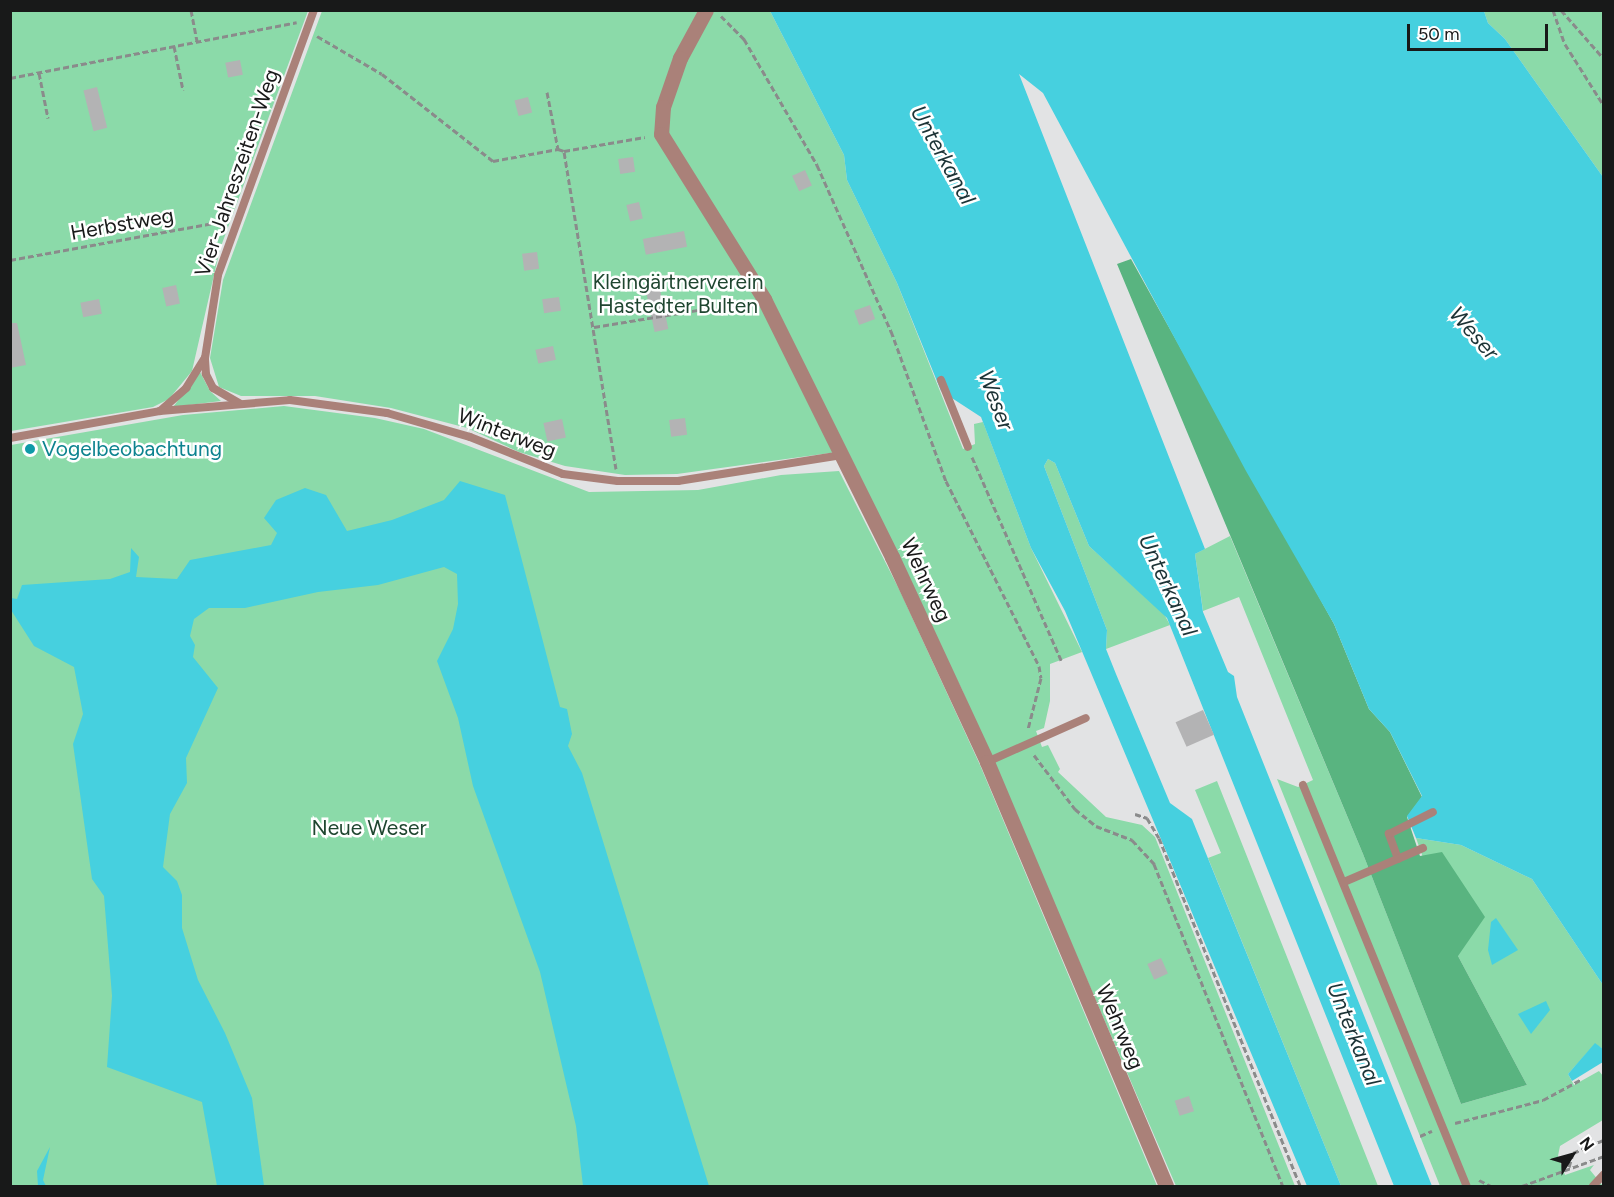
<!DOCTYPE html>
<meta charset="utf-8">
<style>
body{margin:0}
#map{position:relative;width:1614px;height:1197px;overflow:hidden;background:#e2e3e4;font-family:Figtree,sans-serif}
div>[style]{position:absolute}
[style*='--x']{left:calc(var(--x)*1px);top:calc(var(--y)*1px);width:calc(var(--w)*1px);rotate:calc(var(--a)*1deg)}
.green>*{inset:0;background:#8bdaa9}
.forest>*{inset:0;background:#59b480}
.water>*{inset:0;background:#46d0df}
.building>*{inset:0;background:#b3b3b4;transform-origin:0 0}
.path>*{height:3px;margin-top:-1.5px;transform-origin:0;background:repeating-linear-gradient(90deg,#8a8b8b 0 6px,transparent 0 9px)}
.lane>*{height:8px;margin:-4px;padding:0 4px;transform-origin:4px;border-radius:4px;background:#aa8179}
.street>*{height:15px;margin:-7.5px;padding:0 7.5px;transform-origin:7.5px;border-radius:7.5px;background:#aa8179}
.dots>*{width:16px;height:16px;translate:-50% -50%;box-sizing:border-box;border:3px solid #fff;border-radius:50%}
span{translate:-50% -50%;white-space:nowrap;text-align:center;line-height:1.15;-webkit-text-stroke:5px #fff;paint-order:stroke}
.street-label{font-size:21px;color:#181919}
.park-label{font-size:21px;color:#1f4630}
.culture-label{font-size:21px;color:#0d838f}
.left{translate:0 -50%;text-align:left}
.water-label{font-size:22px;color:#1c3336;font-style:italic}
.frame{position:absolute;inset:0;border:12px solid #181919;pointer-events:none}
.north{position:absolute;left:1542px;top:1125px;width:60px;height:60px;-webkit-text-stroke:4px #fff;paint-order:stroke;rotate:53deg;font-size:16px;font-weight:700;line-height:24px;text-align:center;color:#181919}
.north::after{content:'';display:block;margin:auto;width:21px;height:27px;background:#181919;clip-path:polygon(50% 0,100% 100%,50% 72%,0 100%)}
.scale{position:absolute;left:1407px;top:24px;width:141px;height:27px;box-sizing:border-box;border:3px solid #181919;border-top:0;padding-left:8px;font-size:18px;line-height:21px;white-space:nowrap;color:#181919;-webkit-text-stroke:4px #fff;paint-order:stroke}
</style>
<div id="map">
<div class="green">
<i style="clip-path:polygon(11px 11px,308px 11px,220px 249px,192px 371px,169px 399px,153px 407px,11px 431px)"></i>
<i style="clip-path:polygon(322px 11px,770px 11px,844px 155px,847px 180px,897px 283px,963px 449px,975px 444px,974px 424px,983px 422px,1031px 548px,1082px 652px,1050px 664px,1050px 701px,1044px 728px,1036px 731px,1042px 747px,1048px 745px,1060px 769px,1058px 772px,1106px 817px,1142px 825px,1155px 837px,1295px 1186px,1176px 1186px,962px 690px,845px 451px,677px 474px,625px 475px,565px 466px,519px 452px,467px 428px,391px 408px,315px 396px,241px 396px,219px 387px,210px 358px,223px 280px)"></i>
<i style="clip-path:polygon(1484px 11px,1603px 11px,1603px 177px,1505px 39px,1488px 23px)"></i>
<i style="clip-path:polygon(200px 372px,210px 391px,221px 401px,173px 407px)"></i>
<i style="clip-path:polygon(284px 406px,375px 418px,424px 429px,589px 492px,698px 490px,781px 475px,839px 471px,900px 591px,980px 765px,1157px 1186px,11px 1186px,11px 445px,183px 415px)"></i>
<i style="clip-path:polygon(1048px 459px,1055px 463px,1089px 546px,1164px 614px,1170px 625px,1106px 649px,1107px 630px,1044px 466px)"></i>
<i style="clip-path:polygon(1230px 536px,1363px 854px,1461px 1104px,1527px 1085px,1458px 956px,1416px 838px,1461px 845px,1532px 879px,1603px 985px,1603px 1049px,1595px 1044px,1568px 1074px,1574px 1085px,1599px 1071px,1603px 1076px,1603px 1120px,1560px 1146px,1558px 1156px,1565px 1175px,1594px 1165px,1590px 1170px,1603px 1186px,1440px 1186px,1277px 779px,1298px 787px,1313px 780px,1239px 597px,1203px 611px,1195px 554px)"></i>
<i style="clip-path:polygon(1217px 781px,1295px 977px,1378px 1186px,1341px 1186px,1208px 858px,1221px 853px,1195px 790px)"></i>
</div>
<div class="forest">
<i style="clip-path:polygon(1131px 259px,1334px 624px,1369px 709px,1390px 732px,1422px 797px,1407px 817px,1420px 856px,1442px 852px,1485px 917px,1458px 956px,1527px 1085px,1461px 1104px,1363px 854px,1117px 264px)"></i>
</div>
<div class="water">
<i style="clip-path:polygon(770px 11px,1484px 11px,1488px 23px,1505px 39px,1603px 177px,1603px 985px,1532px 879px,1461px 845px,1416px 838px,1407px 816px,1422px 796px,1390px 732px,1369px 709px,1334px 624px,1246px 471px,1043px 93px,1019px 74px,1205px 549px,1195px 554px,1203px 612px,1228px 672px,1234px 676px,1237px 697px,1432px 1186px,1394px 1186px,1167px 618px,1089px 546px,1055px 463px,1048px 459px,1044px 466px,1107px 630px,1106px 649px,1116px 674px,1170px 803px,1192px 819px,1341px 1186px,1307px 1186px,1065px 611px,1031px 548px,981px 417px,941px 391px,897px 283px,847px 180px,844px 155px)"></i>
<i style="clip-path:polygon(460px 481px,505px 495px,560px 707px,567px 709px,572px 734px,568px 746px,582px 773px,709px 1186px,583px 1186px,576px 1126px,540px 972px,473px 786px,458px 718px,437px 661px,453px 629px,458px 604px,457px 574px,444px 567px,378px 585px,318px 592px,245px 608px,209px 608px,194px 619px,190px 636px,195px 645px,193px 657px,218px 688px,186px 758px,187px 783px,170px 814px,163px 867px,177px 881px,182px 895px,182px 928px,198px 980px,225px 1033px,252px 1098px,264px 1186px,217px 1186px,202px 1102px,107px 1067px,112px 996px,104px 896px,92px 879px,73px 744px,83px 714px,74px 667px,34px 646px,11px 610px,11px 598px,17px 599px,22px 585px,110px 579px,130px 572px,131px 548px,139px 557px,136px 577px,177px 579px,190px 560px,271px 545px,277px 533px,264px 518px,276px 500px,305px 488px,326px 495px,347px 531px,392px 520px,444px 500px)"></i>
<i style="clip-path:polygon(1496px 918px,1518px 950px,1492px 965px,1488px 950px,1491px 922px)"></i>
<i style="clip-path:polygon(1546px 1001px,1550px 1010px,1531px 1034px,1518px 1014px)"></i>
<i style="clip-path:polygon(1595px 1043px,1603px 1049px,1603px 1062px,1572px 1081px,1568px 1074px)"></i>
<i style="clip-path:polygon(50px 1147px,43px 1180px,46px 1186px,38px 1186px,37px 1171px)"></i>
</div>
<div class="building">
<i style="left:240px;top:60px;width:15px;height:15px;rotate:79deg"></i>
<i style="left:97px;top:87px;width:42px;height:14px;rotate:76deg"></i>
<i style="left:528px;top:97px;width:16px;height:14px;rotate:75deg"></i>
<i style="left:633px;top:157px;width:15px;height:15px;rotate:82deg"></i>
<i style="left:805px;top:170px;width:17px;height:14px;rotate:66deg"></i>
<i style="left:639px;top:202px;width:17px;height:13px;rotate:77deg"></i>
<i style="left:684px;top:231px;width:16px;height:42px;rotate:79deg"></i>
<i style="left:537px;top:252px;width:17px;height:15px;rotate:83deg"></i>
<i style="left:176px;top:285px;width:19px;height:14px;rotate:78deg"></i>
<i style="left:659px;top:285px;width:45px;height:14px;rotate:78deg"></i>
<i style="left:559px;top:297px;width:14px;height:17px;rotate:82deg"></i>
<i style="left:99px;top:299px;width:15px;height:19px;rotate:79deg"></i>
<i style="left:870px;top:305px;width:15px;height:17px;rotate:70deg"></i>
<i style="clip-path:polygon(10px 323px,17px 323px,26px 365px,10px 368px)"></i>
<i style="left:553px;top:346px;width:14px;height:18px;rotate:78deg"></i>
<i style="left:685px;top:418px;width:17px;height:16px;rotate:83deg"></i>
<i style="left:562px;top:419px;width:19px;height:19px;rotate:78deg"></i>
<i style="left:1203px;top:710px;width:27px;height:30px;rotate:66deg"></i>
<i style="left:1161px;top:958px;width:17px;height:15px;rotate:66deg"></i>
<i style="left:1189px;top:1096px;width:16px;height:15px;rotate:72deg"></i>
</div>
<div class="path">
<i style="--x:191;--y:10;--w:32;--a:79"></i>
<i style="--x:1553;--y:10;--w:36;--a:71"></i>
<i style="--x:1565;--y:44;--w:73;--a:57.8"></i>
<i style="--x:1561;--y:10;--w:65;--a:48.7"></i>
<i style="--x:721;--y:16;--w:33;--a:45"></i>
<i style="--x:744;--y:39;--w:146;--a:59.9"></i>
<i style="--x:817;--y:165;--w:182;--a:66"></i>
<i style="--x:891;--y:331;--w:160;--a:69.9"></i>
<i style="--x:946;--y:481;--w:207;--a:63.3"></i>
<i style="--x:1039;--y:666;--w:12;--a:81"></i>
<i style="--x:1041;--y:678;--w:53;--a:104.3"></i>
<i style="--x:317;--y:36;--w:75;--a:30.3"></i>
<i style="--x:382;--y:74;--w:141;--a:38.1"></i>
<i style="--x:493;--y:161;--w:66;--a:-10.5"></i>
<i style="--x:558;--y:149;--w:6;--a:18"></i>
<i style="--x:174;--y:46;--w:45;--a:78.4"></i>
<i style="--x:39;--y:73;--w:46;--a:78.7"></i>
<i style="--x:10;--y:78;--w:292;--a:-11"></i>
<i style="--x:547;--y:92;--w:58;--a:79.1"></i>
<i style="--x:10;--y:260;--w:218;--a:-10.3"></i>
<i style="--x:594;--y:327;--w:154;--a:-9.3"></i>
<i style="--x:972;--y:457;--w:222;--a:66.3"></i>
<i style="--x:616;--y:469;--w:322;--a:-99.3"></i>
<i style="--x:564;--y:151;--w:82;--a:-9.8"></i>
<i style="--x:1034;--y:755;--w:68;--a:52.8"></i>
<i style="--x:1075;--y:809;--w:27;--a:39"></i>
<i style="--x:1096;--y:826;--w:39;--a:21"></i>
<i style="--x:1132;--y:840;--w:33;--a:47"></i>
<i style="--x:1154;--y:864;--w:347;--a:68.2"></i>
<i style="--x:1135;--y:814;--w:13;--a:18"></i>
<i style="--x:1147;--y:818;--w:23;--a:59"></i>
<i style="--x:1159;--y:838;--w:375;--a:67.9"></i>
<i style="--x:1455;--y:1123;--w:91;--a:-14.6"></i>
<i style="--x:1543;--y:1100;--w:44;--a:-28.3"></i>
<i style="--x:1420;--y:1136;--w:13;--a:-23"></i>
<i style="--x:1569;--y:1167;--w:15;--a:-74"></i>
<i style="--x:1573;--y:1153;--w:34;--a:-23"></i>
<i style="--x:1479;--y:1180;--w:13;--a:27"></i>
<i style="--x:1522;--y:1186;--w:87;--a:-20.1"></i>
</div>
<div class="lane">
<i style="--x:941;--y:380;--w:72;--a:68.1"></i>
<i style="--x:239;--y:403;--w:30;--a:-150"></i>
<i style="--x:213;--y:388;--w:16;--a:-117"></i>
<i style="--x:206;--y:374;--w:16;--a:-94"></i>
<i style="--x:205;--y:358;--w:84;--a:-81.1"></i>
<i style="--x:218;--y:275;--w:282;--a:-70.1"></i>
<i style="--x:160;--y:411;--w:35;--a:-41"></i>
<i style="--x:186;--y:388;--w:34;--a:-58"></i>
<i style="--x:10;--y:438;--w:152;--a:-10.2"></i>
<i style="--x:160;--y:411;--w:130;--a:-4.8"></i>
<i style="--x:290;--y:400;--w:98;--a:7.6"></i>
<i style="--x:387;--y:413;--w:86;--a:16.1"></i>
<i style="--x:470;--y:437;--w:100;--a:21.7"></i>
<i style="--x:563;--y:474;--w:55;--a:7.3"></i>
<i style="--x:618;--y:481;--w:60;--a:0"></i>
<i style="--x:678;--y:481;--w:166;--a:-9"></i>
<i style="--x:987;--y:762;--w:108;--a:-24"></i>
<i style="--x:1303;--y:785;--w:433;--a:67.8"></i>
<i style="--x:1398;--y:859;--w:27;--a:-110"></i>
<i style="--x:1389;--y:834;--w:49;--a:-26.6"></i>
<i style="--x:1344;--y:882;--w:86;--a:-23.3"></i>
<i style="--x:1593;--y:1186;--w:16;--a:-47"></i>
</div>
<div class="street">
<i style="--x:706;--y:10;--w:55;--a:118.4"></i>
<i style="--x:680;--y:58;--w:52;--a:109.1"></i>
<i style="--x:663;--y:107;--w:27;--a:94"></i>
<i style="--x:661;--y:134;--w:195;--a:58"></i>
<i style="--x:764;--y:299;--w:288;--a:63.6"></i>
<i style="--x:892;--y:557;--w:226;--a:65.1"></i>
<i style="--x:987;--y:762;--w:460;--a:67.1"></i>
</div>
<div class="dots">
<i style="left:30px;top:449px;background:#0f9aa8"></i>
</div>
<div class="street-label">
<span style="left:237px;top:173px;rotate:-71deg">Vier-Jahreszeiten-Weg</span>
<span style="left:122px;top:224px;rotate:-10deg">Herbstweg</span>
<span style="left:507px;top:433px;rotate:21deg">Winterweg</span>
<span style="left:926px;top:580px;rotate:65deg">Wehrweg</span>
<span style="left:1120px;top:1027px;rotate:67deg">Wehrweg</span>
</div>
<div class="park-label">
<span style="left:678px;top:294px">Kleingärtnerverein<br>Hastedter Bulten</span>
<span style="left:369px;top:828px">Neue Weser</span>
</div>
<div class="culture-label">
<span class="left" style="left:42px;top:449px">Vogelbeobachtung</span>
</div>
<div class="water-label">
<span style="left:943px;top:155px;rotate:61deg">Unterkanal</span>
<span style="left:1474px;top:333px;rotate:49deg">Weser</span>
<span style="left:996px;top:400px;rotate:69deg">Weser</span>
<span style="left:1168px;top:585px;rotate:65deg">Unterkanal</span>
<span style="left:1354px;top:1034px;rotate:68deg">Unterkanal</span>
</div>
<div class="frame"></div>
<div class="north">N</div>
<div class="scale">50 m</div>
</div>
